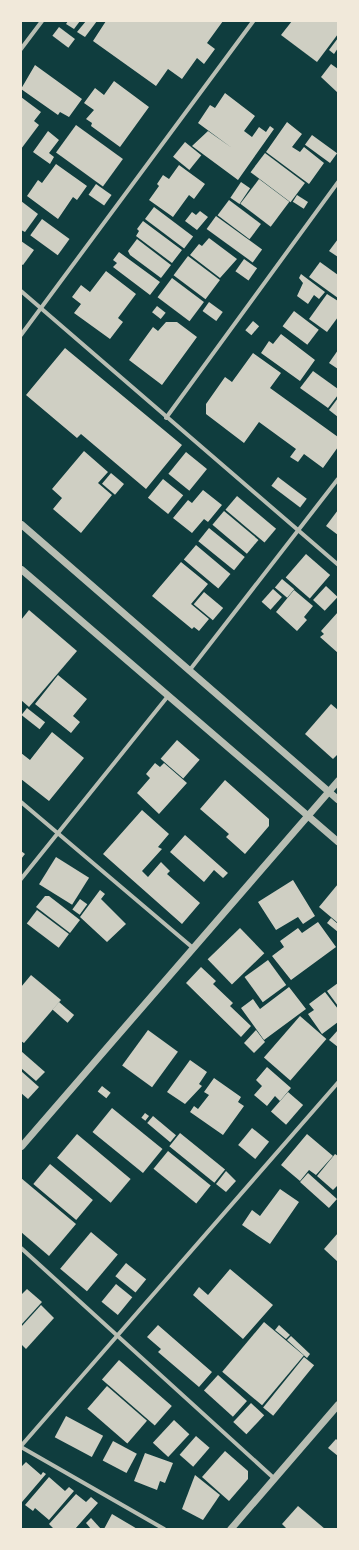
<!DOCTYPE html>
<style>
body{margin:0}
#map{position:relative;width:359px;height:1550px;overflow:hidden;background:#0f3d3e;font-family:Manrope,sans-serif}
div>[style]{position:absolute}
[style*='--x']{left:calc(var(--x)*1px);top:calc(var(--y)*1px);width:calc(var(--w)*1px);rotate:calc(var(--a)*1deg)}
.building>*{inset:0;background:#cfcfc3;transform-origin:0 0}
.minor>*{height:4px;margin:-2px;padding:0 2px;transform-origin:2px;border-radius:2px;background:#b8beb3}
.tertiary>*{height:7px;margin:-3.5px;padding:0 3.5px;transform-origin:3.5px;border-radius:3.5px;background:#b8beb3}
span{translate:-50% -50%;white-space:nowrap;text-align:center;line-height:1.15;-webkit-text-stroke:3px #f1e9da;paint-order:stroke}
.frame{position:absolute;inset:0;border:22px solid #f1e9da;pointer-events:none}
</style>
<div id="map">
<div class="building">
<i style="clip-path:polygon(68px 21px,80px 21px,74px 29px,66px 24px)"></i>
<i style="clip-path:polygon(86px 21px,97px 21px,85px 37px,77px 32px)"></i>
<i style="clip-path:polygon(106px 21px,223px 21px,207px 43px,215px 49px,204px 64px,197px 58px,182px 79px,168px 69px,156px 86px,93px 41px)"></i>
<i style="clip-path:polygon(292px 21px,338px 21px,338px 34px,317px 62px,281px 35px)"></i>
<i style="left:59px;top:27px;width:20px;height:11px;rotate:37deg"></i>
<i style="clip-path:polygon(338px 38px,338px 48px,334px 54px,329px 50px)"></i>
<i style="clip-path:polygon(331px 64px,338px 69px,338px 93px,321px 77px)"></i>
<i style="clip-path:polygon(35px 65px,82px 99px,69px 117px,60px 112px,58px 115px,21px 89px)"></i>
<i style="clip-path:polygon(114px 81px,149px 107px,120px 147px,91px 126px,92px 123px,86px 119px,94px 110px,84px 103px,95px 88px,104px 95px)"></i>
<i style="clip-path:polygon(225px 93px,255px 116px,244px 131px,252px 137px,259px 127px,266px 132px,270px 126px,274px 129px,238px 180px,192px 146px,208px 131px,232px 148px,198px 123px,210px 105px,215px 108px)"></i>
<i style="clip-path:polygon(21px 97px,41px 112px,34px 121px,39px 125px,21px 149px)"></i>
<i style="clip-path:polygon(287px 122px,302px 134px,292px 147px,300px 152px,304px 147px,324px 163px,309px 184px,266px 152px)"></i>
<i style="left:76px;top:125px;width:58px;height:34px;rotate:36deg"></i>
<i style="clip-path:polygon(48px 131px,59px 140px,49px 153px,54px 157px,50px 164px,33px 152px)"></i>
<i style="left:312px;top:135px;width:31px;height:12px;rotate:36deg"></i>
<i style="left:185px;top:142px;width:21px;height:19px;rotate:39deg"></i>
<i style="left:265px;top:153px;width:50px;height:24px;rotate:37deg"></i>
<i style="clip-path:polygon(56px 164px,87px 186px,77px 200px,73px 197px,58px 219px,27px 196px,38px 180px,42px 183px)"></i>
<i style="clip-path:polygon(179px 165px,205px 184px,194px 199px,189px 195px,173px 217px,149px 200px,159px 186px,157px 184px,163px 175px,169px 179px)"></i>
<i style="left:259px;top:179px;width:38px;height:31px;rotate:37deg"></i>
<i style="left:241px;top:182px;width:11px;height:19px;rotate:34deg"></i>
<i style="left:96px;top:184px;width:19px;height:13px;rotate:35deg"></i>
<i style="left:297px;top:195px;width:13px;height:8px;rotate:32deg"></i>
<i style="left:229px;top:200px;width:40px;height:19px;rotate:37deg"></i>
<i style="clip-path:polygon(21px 201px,38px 214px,25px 232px,21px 230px)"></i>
<i style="left:154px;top:207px;width:49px;height:15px;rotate:37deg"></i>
<i style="clip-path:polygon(200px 211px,208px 217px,197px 230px,185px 221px,192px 212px,196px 215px)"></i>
<i style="left:216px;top:216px;width:57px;height:16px;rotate:36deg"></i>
<i style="left:42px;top:219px;width:34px;height:20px;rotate:36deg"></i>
<i style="clip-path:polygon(143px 221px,182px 250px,172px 263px,136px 236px,139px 231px,137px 229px)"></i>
<i style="clip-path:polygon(209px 238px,237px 259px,220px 278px,190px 255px,199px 244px,202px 246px)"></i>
<i style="clip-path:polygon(137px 239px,171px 265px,161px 278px,130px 255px,128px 251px)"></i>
<i style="clip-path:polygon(338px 239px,338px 257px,329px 251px)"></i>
<i style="clip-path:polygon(21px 241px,34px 250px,23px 265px,21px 264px)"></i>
<i style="clip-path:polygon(119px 252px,160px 282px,150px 295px,113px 267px,117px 263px,113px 260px)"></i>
<i style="left:188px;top:256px;width:40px;height:24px;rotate:37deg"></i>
<i style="left:244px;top:259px;width:16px;height:15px;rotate:35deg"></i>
<i style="clip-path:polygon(320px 262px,338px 275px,338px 298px,309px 277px)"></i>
<i style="clip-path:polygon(106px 271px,136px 294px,118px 318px,123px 322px,110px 339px,74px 313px,81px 304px,72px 297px,81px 285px,90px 292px)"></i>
<i style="clip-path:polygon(301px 274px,325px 292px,319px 299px,314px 295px,308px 304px,297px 296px,303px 283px,299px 278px)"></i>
<i style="left:172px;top:278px;width:40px;height:24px;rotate:37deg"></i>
<i style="clip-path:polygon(327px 294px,338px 301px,338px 317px,327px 332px,309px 319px)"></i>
<i style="left:209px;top:302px;width:17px;height:11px;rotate:36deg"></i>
<i style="left:157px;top:306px;width:11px;height:8px;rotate:38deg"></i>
<i style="left:294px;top:311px;width:31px;height:19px;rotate:37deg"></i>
<i style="left:253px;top:321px;width:8px;height:12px;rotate:40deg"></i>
<i style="clip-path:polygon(166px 322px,177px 322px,197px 337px,162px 385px,129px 360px,153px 327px,158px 331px)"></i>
<i style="clip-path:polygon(281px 334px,315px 360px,300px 381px,261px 353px,269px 341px,273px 344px)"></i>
<i style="clip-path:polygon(65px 348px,182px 445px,146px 489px,81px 434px,77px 438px,26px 395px)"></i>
<i style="clip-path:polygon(338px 350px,338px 369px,329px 363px)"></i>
<i style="clip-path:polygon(253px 353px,281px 373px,270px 388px,338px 437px,338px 447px,323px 468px,304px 454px,298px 462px,290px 457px,296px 449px,259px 422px,244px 443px,206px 414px,206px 404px,225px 377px,232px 382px)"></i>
<i style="clip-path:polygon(313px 371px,338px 389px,338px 395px,328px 408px,300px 388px)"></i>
<i style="clip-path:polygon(338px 398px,338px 417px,329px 410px)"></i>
<i style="clip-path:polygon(84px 451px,108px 472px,98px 483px,112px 495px,81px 533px,53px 509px,62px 498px,52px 489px)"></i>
<i style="left:186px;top:452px;width:27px;height:28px;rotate:39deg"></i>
<i style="left:111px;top:473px;width:17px;height:14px;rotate:40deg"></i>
<i style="left:278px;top:477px;width:36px;height:11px;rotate:37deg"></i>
<i style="left:163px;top:479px;width:26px;height:24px;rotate:39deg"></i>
<i style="clip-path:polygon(203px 490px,222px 505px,208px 522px,204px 519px,192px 533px,173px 518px,188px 500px,192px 503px)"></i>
<i style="left:237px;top:496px;width:51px;height:18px;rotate:40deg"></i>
<i style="clip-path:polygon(338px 510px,338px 535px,326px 526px)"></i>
<i style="left:224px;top:511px;width:45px;height:18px;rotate:40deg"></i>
<i style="left:209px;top:528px;width:46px;height:17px;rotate:39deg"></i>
<i style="left:196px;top:545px;width:45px;height:19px;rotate:40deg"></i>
<i style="left:306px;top:554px;width:32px;height:31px;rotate:41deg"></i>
<i style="clip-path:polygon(181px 562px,208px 584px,191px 604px,209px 619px,199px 631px,194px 627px,192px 629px,152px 596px)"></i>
<i style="left:282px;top:579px;width:16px;height:11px;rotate:40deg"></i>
<i style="left:326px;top:586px;width:16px;height:19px;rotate:43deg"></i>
<i style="left:273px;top:589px;width:12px;height:17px;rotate:42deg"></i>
<i style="clip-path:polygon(294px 590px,313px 606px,304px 617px,307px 620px,297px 631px,276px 612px)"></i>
<i style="left:204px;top:592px;width:25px;height:16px;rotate:40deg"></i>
<i style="clip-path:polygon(29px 610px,77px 651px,29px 707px,21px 700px,21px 620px)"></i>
<i style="clip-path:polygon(338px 612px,338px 653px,320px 637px,324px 634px,321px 631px)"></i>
<i style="clip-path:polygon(58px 675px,87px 699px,73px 716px,80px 722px,71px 733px,35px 704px)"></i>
<i style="clip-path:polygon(331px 704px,338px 710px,338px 754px,333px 759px,305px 734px)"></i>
<i style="left:27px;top:708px;width:23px;height:9px;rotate:38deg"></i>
<i style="clip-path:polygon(52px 732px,84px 758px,49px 801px,21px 779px,21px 753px,30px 760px)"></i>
<i style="left:177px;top:740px;width:30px;height:25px;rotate:41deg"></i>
<i style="clip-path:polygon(155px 763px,160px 767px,164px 763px,187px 783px,159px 814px,137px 793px,150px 778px,146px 774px)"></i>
<i style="clip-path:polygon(225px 780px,269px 819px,269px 826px,245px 854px,226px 837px,229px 834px,200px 809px)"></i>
<i style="clip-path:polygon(142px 810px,169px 834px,158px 847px,162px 849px,142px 871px,148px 877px,161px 862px,170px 871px,167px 874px,200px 903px,182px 924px,103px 854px)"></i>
<i style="clip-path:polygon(185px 835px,228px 873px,223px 878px,214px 870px,204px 882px,170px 852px)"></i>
<i style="clip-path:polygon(21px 851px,25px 854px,21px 859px)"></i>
<i style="left:56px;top:857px;width:39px;height:32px;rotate:32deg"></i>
<i style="clip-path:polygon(293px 880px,315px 916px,303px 924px,298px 917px,276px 930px,258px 902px)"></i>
<i style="clip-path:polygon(338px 884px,338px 923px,319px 907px)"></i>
<i style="clip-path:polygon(100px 890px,105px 894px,101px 899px,126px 924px,107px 942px,80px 917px)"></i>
<i style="clip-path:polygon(45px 896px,49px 896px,80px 920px,70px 933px,36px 907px)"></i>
<i style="left:80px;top:899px;width:9px;height:13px;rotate:36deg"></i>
<i style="left:37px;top:910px;width:40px;height:17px;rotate:37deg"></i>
<i style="clip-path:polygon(331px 918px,338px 924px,338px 932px,327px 923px)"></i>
<i style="clip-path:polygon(318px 922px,336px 947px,291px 980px,272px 956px,284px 947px,280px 941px,298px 928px,302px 933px)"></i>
<i style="left:240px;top:928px;width:35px;height:45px;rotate:46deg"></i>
<i style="left:268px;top:960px;width:31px;height:29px;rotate:54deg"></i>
<i style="clip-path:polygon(201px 967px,216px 981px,213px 984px,233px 1003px,230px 1006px,251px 1026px,241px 1037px,186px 983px)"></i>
<i style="clip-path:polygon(31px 975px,61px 1000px,24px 1043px,21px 1041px,21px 987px)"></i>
<i style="clip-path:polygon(338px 983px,338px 1006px,327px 991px)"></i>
<i style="clip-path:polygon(289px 987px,306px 1009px,264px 1040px,241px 1008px,253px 999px,260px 1009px)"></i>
<i style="clip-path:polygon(325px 992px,338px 1009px,338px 1022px,322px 1034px,308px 1014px,314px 1010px,309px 1004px)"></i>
<i style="left:59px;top:1002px;width:20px;height:10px;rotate:41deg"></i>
<i style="left:300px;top:1016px;width:35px;height:55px;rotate:41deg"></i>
<i style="left:148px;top:1030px;width:37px;height:44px;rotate:36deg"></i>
<i style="clip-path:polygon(256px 1030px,265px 1042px,254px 1053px,244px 1043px)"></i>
<i style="clip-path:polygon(338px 1030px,338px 1047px,329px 1040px)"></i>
<i style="clip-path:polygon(21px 1051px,45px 1072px,36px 1081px,21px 1068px)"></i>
<i style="clip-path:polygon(190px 1060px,207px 1072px,199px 1084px,202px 1086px,185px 1104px,167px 1092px)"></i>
<i style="clip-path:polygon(267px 1067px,291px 1088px,280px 1101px,275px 1096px,267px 1106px,254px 1095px,262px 1086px,256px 1080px)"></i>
<i style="clip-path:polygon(21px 1071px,39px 1087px,28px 1099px,21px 1093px)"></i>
<i style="clip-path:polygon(214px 1078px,241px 1097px,238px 1102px,244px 1106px,223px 1135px,190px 1112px,194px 1106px,198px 1109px,209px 1095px,204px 1092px)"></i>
<i style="left:102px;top:1086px;width:11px;height:7px;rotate:38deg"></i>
<i style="left:288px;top:1092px;width:20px;height:26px;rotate:41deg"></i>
<i style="left:112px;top:1108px;width:65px;height:31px;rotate:39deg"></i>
<i style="left:145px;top:1113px;width:5px;height:6px;rotate:37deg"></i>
<i style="left:153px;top:1116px;width:30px;height:9px;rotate:40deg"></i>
<i style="left:252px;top:1128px;width:22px;height:22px;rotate:39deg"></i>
<i style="left:180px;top:1133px;width:58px;height:17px;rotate:39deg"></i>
<i style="left:77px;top:1134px;width:70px;height:31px;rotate:40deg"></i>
<i style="clip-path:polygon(307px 1134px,333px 1156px,316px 1175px,309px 1170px,300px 1181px,281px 1165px)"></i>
<i style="left:168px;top:1151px;width:55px;height:23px;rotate:39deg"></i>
<i style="clip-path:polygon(335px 1154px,338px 1156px,338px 1185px,333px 1190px,317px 1176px)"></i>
<i style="left:50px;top:1164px;width:56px;height:26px;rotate:40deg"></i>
<i style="clip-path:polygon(226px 1171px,236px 1181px,226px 1192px,216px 1184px)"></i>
<i style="left:308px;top:1173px;width:39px;height:12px;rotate:42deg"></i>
<i style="clip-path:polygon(21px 1178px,76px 1224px,49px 1256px,21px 1232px)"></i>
<i style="clip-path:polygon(280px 1189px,299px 1202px,270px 1244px,242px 1225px,252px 1210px,260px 1216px)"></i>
<i style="left:91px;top:1232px;width:35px;height:48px;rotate:40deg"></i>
<i style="clip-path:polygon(338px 1233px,338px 1262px,324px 1249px)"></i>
<i style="left:126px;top:1263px;width:26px;height:17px;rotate:39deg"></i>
<i style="clip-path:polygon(230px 1269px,273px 1305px,243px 1339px,193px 1295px,199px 1287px,208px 1295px)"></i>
<i style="left:116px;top:1284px;width:21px;height:23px;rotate:39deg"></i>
<i style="clip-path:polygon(27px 1289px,42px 1302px,21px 1325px,21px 1295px)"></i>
<i style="clip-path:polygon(41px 1305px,54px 1318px,26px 1349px,21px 1344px,21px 1327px)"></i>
<i style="left:264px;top:1322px;width:52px;height:65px;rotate:40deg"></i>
<i style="clip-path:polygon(158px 1325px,212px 1372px,199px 1387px,158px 1352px,161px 1349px,147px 1337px)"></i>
<i style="clip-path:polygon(279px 1325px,290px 1335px,286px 1339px,275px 1330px)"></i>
<i style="clip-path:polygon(291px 1336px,310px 1354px,307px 1358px,287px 1340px)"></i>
<i style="left:304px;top:1357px;width:13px;height:65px;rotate:39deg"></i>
<i style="left:119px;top:1360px;width:70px;height:26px;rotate:41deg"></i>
<i style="left:218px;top:1375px;width:39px;height:21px;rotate:42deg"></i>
<i style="left:107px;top:1386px;width:53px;height:30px;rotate:41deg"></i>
<i style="left:251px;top:1403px;width:18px;height:26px;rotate:43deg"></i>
<i style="left:66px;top:1416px;width:42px;height:24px;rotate:28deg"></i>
<i style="left:174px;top:1420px;width:21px;height:31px;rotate:43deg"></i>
<i style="left:196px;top:1436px;width:18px;height:25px;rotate:41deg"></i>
<i style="clip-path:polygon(336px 1439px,338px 1441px,338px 1456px,328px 1448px)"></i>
<i style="left:113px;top:1441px;width:27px;height:22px;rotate:28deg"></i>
<i style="clip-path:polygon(225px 1451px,248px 1471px,248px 1479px,229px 1501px,202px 1477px)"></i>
<i style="clip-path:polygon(145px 1453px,173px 1463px,165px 1483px,160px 1481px,157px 1490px,134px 1481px)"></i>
<i style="clip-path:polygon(26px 1462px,41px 1475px,43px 1472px,46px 1474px,22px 1502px,21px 1467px)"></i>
<i style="clip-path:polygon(195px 1475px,220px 1495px,203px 1520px,182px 1509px)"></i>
<i style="clip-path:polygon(49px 1477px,65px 1491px,69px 1487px,74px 1491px,49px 1520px,35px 1508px,33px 1511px,25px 1505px)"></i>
<i style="clip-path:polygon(76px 1494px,86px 1502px,91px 1497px,98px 1503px,75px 1529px,54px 1529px,49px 1524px)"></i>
<i style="clip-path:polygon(298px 1506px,325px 1529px,287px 1529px,282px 1524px)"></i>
<i style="clip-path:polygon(112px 1514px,134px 1527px,137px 1529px,104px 1529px)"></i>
<i style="clip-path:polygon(91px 1518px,101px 1529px,91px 1529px,86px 1523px)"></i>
</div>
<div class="minor">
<i style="--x:21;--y:49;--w:35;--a:-53"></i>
<i style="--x:21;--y:291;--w:419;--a:40.8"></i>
<i style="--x:21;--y:335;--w:390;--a:-53.5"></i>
<i style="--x:166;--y:418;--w:292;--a:-53.9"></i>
<i style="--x:189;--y:671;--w:243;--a:-52.2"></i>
<i style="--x:21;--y:802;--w:226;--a:40.3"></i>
<i style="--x:21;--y:879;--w:235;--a:-51.2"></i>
<i style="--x:21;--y:1248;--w:342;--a:42.3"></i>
<i style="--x:21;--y:1446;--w:483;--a:-48.9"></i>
<i style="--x:21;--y:1447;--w:165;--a:29.8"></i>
</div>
<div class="tertiary">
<i style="--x:21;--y:524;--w:420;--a:41"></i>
<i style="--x:21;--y:569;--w:418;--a:40.7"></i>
<i style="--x:21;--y:1146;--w:484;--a:-49.1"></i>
<i style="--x:230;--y:1529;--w:165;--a:-49.2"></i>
</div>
<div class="frame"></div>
</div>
